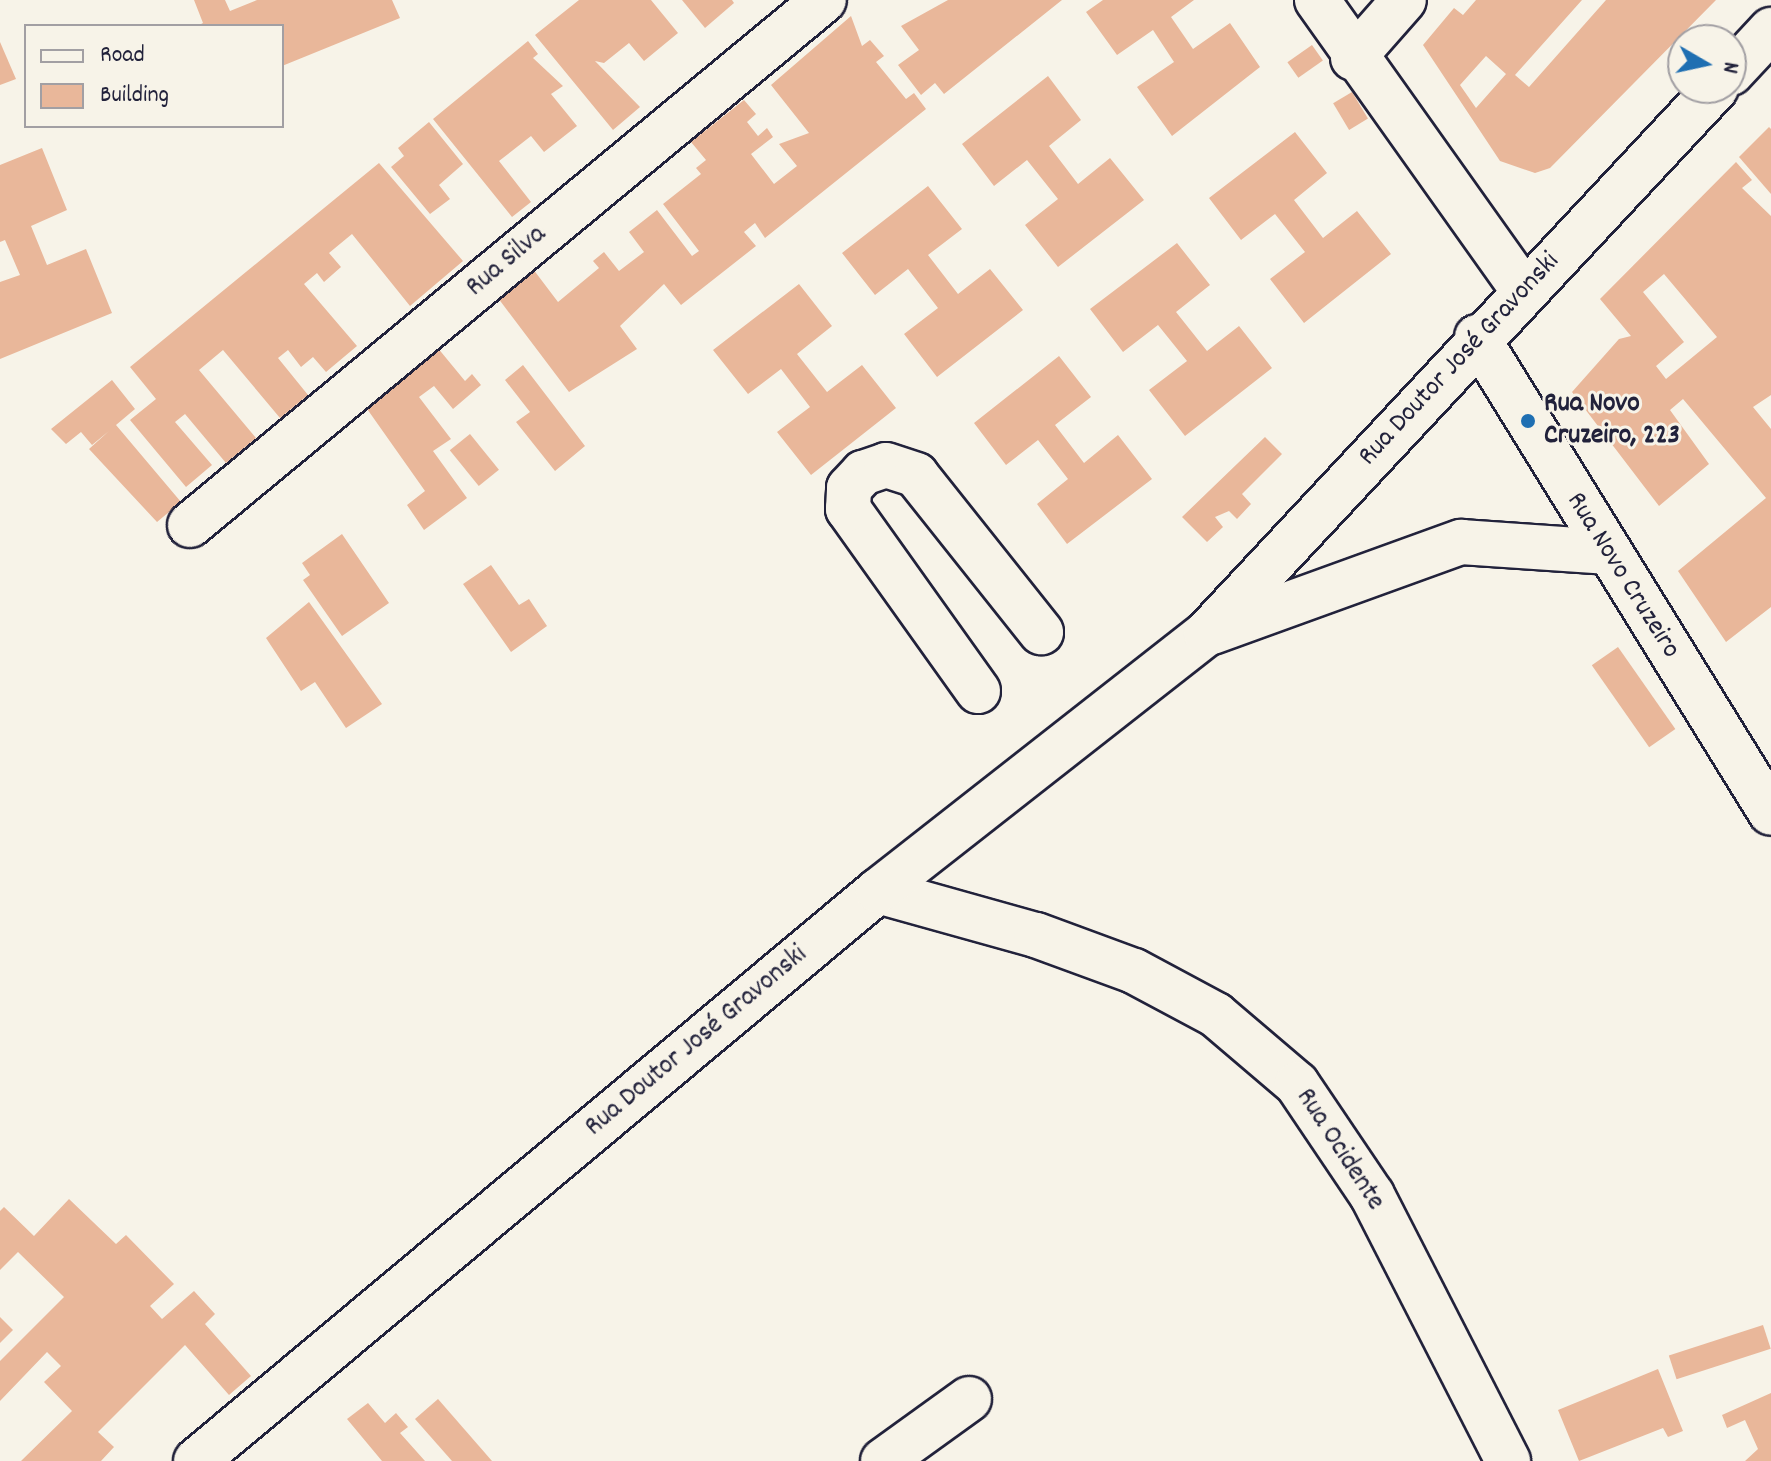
<!DOCTYPE html>
<meta charset="utf-8">
<style>
body{margin:0}
#map{position:relative;width:1771px;height:1461px;overflow:hidden;background:#f7f3e8;font-family:Dekko,sans-serif}
div>[style]{position:absolute}
[style*='--x']{left:calc(var(--x)*1px);top:calc(var(--y)*1px);width:calc(var(--w)*1px);rotate:calc(var(--a)*1deg)}
.building>*{inset:0;background:#e9b79a;transform-origin:0 0}
.roads{filter:drop-shadow(2px 0 #22223b) drop-shadow(-2px 0 #22223b) drop-shadow(0 2px #22223b) drop-shadow(0 -2px #22223b)}
.minor>*{height:44px;margin:-22px;padding:0 22px;transform-origin:22px;border-radius:22px;background:#f7f3e8}
.dots>*{width:22px;height:22px;translate:-50% -50%;box-sizing:border-box;border:4px solid #f7f3e8;border-radius:50%}
span{translate:-50% -50%;white-space:nowrap;text-align:center;line-height:1.15;-webkit-text-stroke:6px #f7f3e8;paint-order:stroke}
.street-label{font-size:28px;color:#22223b}
.poi-label{font-size:28px;color:#22223b;font-weight:700}
.left{translate:0 -50%;text-align:left}
.legend{position:absolute;left:24px;top:24px;width:260px;height:104px;box-sizing:border-box;background:#f7f3e8;border:2px solid #a29fa3;margin:0;padding:10px 14px;list-style:none;font-size:24px;color:#22223b}
.legend li{display:flex;align-items:center;gap:16px;height:40px}
.legend b{width:40px;border:2px solid #a29fa3}
.north{position:absolute;left:1667px;top:24px;width:80px;height:80px;box-sizing:border-box;background:#f7f3e8;border:2px solid #a29fa3;border-radius:50%;rotate:99deg;font-size:22px;font-weight:700;line-height:32px;text-align:center;color:#22223b}
.north::after{content:'';display:block;margin:auto;width:28px;height:36px;background:#1f6fb2;clip-path:polygon(50% 0,100% 100%,50% 72%,0 100%)}
</style>
<div id="map">
<div class="building">
<i style="clip-path:polygon(194px 0,225px 0,230px 11px,257px 0,392px 0,400px 18px,282px 66px,282px 26px,197px 26px,203px 23px)"></i>
<i style="clip-path:polygon(579px 0,651px 0,678px 33px,644px 61px,629px 43px,604px 63px,595px 61px,640px 107px,613px 130px,535px 35px)"></i>
<i style="clip-path:polygon(682px 0,732px 0,734px 3px,705px 28px)"></i>
<i style="clip-path:polygon(948px 0,1062px 0,944px 94px,935px 83px,921px 95px,898px 65px,919px 50px,901px 26px)"></i>
<i style="clip-path:polygon(1103px 0,1194px 0,1171px 17px,1193px 49px,1230px 23px,1260px 67px,1172px 136px,1137px 87px,1174px 62px,1153px 30px,1117px 55px,1086px 12px)"></i>
<i style="clip-path:polygon(evenodd,1476px 0,1582px 0,1515px 75px,1529px 87px,1606px 0,1716px 0,1550px 168px,1535px 173px,1500px 161px,1423px 45px,1454px 8px,1463px 15px,1476px 0,1486px 56px,1506px 74px,1476px 108px,1460px 85px,1486px 56px)"></i>
<i style="clip-path:polygon(851px 16px,862px 46px,870px 40px,884px 56px,876px 62px,906px 99px,914px 93px,926px 109px,765px 238px,755px 223px,744px 232px,756px 246px,681px 305px,664px 284px,620px 326px,637px 349px,569px 392px,498px 298px,533px 269px,558px 302px,599px 268px,593px 261px,604px 252px,619px 271px,644px 252px,629px 232px,657px 210px,692px 256px,699px 251px,663px 204px,701px 174px,696px 168px,706px 160px,691px 142px,744px 100px,756px 114px,747px 122px,758px 136px,767px 128px,773px 137px,751px 154px,774px 184px,797px 166px,779px 144px,809px 133px,771px 85px)"></i>
<i style="clip-path:polygon(528px 41px,538px 54px,533px 58px,563px 86px,551px 94px,577px 126px,544px 152px,531px 136px,499px 161px,531px 202px,512px 217px,433px 119px)"></i>
<i style="clip-path:polygon(0 42px,16px 79px,0 85px)"></i>
<i style="left:1312px;top:45px;width:19px;height:30px;rotate:55deg"></i>
<i style="clip-path:polygon(1048px 76px,1081px 120px,1049px 146px,1078px 184px,1110px 158px,1144px 200px,1058px 267px,1025px 225px,1058px 199px,1027px 160px,994px 186px,962px 144px)"></i>
<i style="left:1352px;top:92px;width:31px;height:22px;rotate:59deg"></i>
<i style="clip-path:polygon(429px 122px,463px 164px,439px 185px,450px 199px,430px 214px,391px 167px,404px 156px,398px 148px)"></i>
<i style="clip-path:polygon(1769px 127px,1771px 129px,1771px 194px,1739px 157px)"></i>
<i style="clip-path:polygon(1295px 132px,1327px 173px,1294px 200px,1323px 238px,1357px 211px,1391px 254px,1304px 323px,1270px 279px,1305px 252px,1275px 214px,1241px 240px,1209px 198px)"></i>
<i style="clip-path:polygon(42px 148px,67px 210px,31px 226px,47px 265px,86px 249px,112px 313px,0 359px,0 282px,20px 275px,5px 240px,0 242px,0 165px)"></i>
<i style="clip-path:polygon(evenodd,1736px 162px,1752px 180px,1742px 188px,1771px 216px,1771px 395px,1753px 407px,1771px 429px,1771px 607px,1726px 642px,1678px 571px,1766px 498px,1683px 399px,1670px 410px,1709px 464px,1659px 506px,1572px 392px,1619px 339px,1631px 336px,1600px 299px,1736px 162px,1664px 274px,1717px 337px,1666px 379px,1656px 366px,1684px 342px,1643px 292px,1664px 274px)"></i>
<i style="clip-path:polygon(379px 163px,463px 261px,410px 306px,352px 234px,329px 253px,341px 267px,324px 282px,317px 273px,304px 284px,357px 346px,326px 372px,313px 357px,301px 367px,288px 350px,278px 358px,308px 395px,280px 418px,223px 350px,199px 370px,256px 438px,226px 463px,185px 414px,175px 422px,212px 465px,186px 487px,130px 420px,156px 399px,130px 367px)"></i>
<i style="clip-path:polygon(928px 186px,962px 229px,928px 255px,958px 294px,990px 269px,1023px 310px,937px 377px,904px 334px,938px 308px,908px 269px,875px 295px,842px 253px)"></i>
<i style="clip-path:polygon(1177px 243px,1210px 285px,1176px 312px,1207px 351px,1239px 326px,1272px 368px,1185px 436px,1149px 390px,1187px 361px,1158px 325px,1123px 352px,1090px 309px)"></i>
<i style="clip-path:polygon(799px 284px,832px 326px,797px 354px,827px 392px,862px 365px,896px 408px,811px 475px,777px 432px,810px 407px,781px 369px,748px 394px,713px 350px)"></i>
<i style="clip-path:polygon(437px 347px,465px 381px,472px 374px,481px 385px,453px 409px,434px 386px,419px 397px,451px 439px,433px 451px,467px 498px,424px 530px,407px 505px,425px 491px,365px 406px)"></i>
<i style="clip-path:polygon(1059px 356px,1091px 397px,1055px 425px,1084px 463px,1118px 435px,1152px 479px,1067px 544px,1037px 504px,1068px 479px,1038px 440px,1006px 465px,974px 423px)"></i>
<i style="clip-path:polygon(523px 365px,585px 446px,555px 471px,516px 422px,530px 412px,505px 380px)"></i>
<i style="clip-path:polygon(112px 380px,135px 409px,116px 425px,181px 502px,157px 522px,89px 449px,109px 431px,92px 445px,81px 432px,66px 444px,51px 429px)"></i>
<i style="left:470px;top:434px;width:46px;height:26px;rotate:51deg"></i>
<i style="clip-path:polygon(1265px 437px,1282px 454px,1242px 494px,1251px 504px,1237px 519px,1229px 511px,1215px 517px,1223px 527px,1207px 542px,1182px 517px)"></i>
<i style="clip-path:polygon(342px 534px,389px 603px,342px 636px,303px 580px,310px 575px,302px 563px)"></i>
<i style="clip-path:polygon(491px 565px,519px 605px,529px 599px,547px 626px,511px 652px,463px 584px)"></i>
<i style="clip-path:polygon(309px 602px,382px 704px,346px 728px,315px 682px,301px 691px,266px 638px)"></i>
<i style="left:1618px;top:647px;width:100px;height:32px;rotate:55deg"></i>
<i style="clip-path:polygon(69px 1199px,116px 1244px,126px 1235px,174px 1284px,150px 1306px,162px 1319px,194px 1291px,215px 1314px,205px 1324px,251px 1376px,229px 1395px,185px 1345px,98px 1432px,114px 1447px,101px 1461px,21px 1461px,72px 1411px,44px 1382px,61px 1366px,47px 1352px,0 1401px,0 1361px,64px 1297px,18px 1252px,0 1270px,0 1211px,4px 1207px,34px 1236px)"></i>
<i style="clip-path:polygon(0 1317px,13px 1330px,0 1343px)"></i>
<i style="left:1763px;top:1325px;width:25px;height:99px;rotate:72deg"></i>
<i style="clip-path:polygon(1658px 1369px,1683px 1431px,1668px 1437px,1663px 1428px,1579px 1461px,1558px 1410px)"></i>
<i style="clip-path:polygon(1771px 1393px,1771px 1461px,1745px 1461px,1758px 1449px,1745px 1420px,1727px 1428px,1722px 1415px)"></i>
<i style="clip-path:polygon(438px 1399px,492px 1461px,452px 1461px,415px 1419px)"></i>
<i style="clip-path:polygon(368px 1403px,385px 1423px,396px 1413px,408px 1427px,400px 1433px,425px 1461px,382px 1461px,347px 1419px)"></i>
</div>
<div class="roads">
<div class="minor">
<i style="--x:1317;--y:0;--w:356;--a:54.6"></i>
<i style="--x:1353;--y:58;--w:77;--a:-48.7"></i>
<i style="--x:1731;--y:73;--w:59;--a:-47.1"></i>
<i style="--x:1477;--y:337;--w:559;--a:58.3"></i>
<i style="--x:190;--y:525;--w:823;--a:-39.63"></i>
<i style="--x:1212;--y:632;--w:265;--a:-19.9"></i>
<i style="--x:1461;--y:542;--w:145;--a:3.9"></i>
<i style="--x:978;--y:691;--w:224;--a:-125.5"></i>
<i style="--x:848;--y:509;--w:21;--a:-87"></i>
<i style="--x:849;--y:488;--w:21;--a:-47"></i>
<i style="--x:863;--y:473;--w:24;--a:-19"></i>
<i style="--x:886;--y:465;--w:32;--a:18"></i>
<i style="--x:916;--y:475;--w:201;--a:51.5"></i>
<i style="--x:878;--y:891;--w:164;--a:15.6"></i>
<i style="--x:1036;--y:935;--w:104;--a:20.2"></i>
<i style="--x:1134;--y:971;--w:93;--a:28.2"></i>
<i style="--x:1216;--y:1015;--w:106;--a:40.4"></i>
<i style="--x:1297;--y:1084;--w:134;--a:56"></i>
<i style="--x:1372;--y:1195;--w:299;--a:62.9"></i>
<i style="--x:196;--y:1461;--w:889;--a:-39.89"></i>
<i style="--x:878;--y:891;--w:417;--a:-38.1"></i>
<i style="--x:1206;--y:634;--w:747;--a:-46.95"></i>
<i style="--x:883;--y:1461;--w:106;--a:-35.8"></i>
</div>
</div>
<div class="dots">
<i style="left:1528px;top:421px;background:#1f6fb2"></i>
</div>
<div class="street-label">
<span style="left:507px;top:262px;rotate:-40deg">Rua Silva</span>
<span style="left:1460px;top:360px;rotate:-47deg">Rua Doutor José Gravonski</span>
<span style="left:1622px;top:576px;rotate:58deg">Rua Novo Cruzeiro</span>
<span style="left:697px;top:1042px;rotate:-40deg">Rua Doutor José Gravonski</span>
<span style="left:1339px;top:1150px;rotate:57deg">Rua Ocidente</span>
</div>
<div class="poi-label">
<span class="left" style="left:1544px;top:421px">Rua Novo<br>Cruzeiro, 223</span>
</div>
<ul class="legend">
<li><b style="height:10px;background:#f7f3e8"></b>Road</li>
<li><b style="height:22px;background:#e9b79a"></b>Building</li>
</ul>
<div class="north">N</div>
</div>
